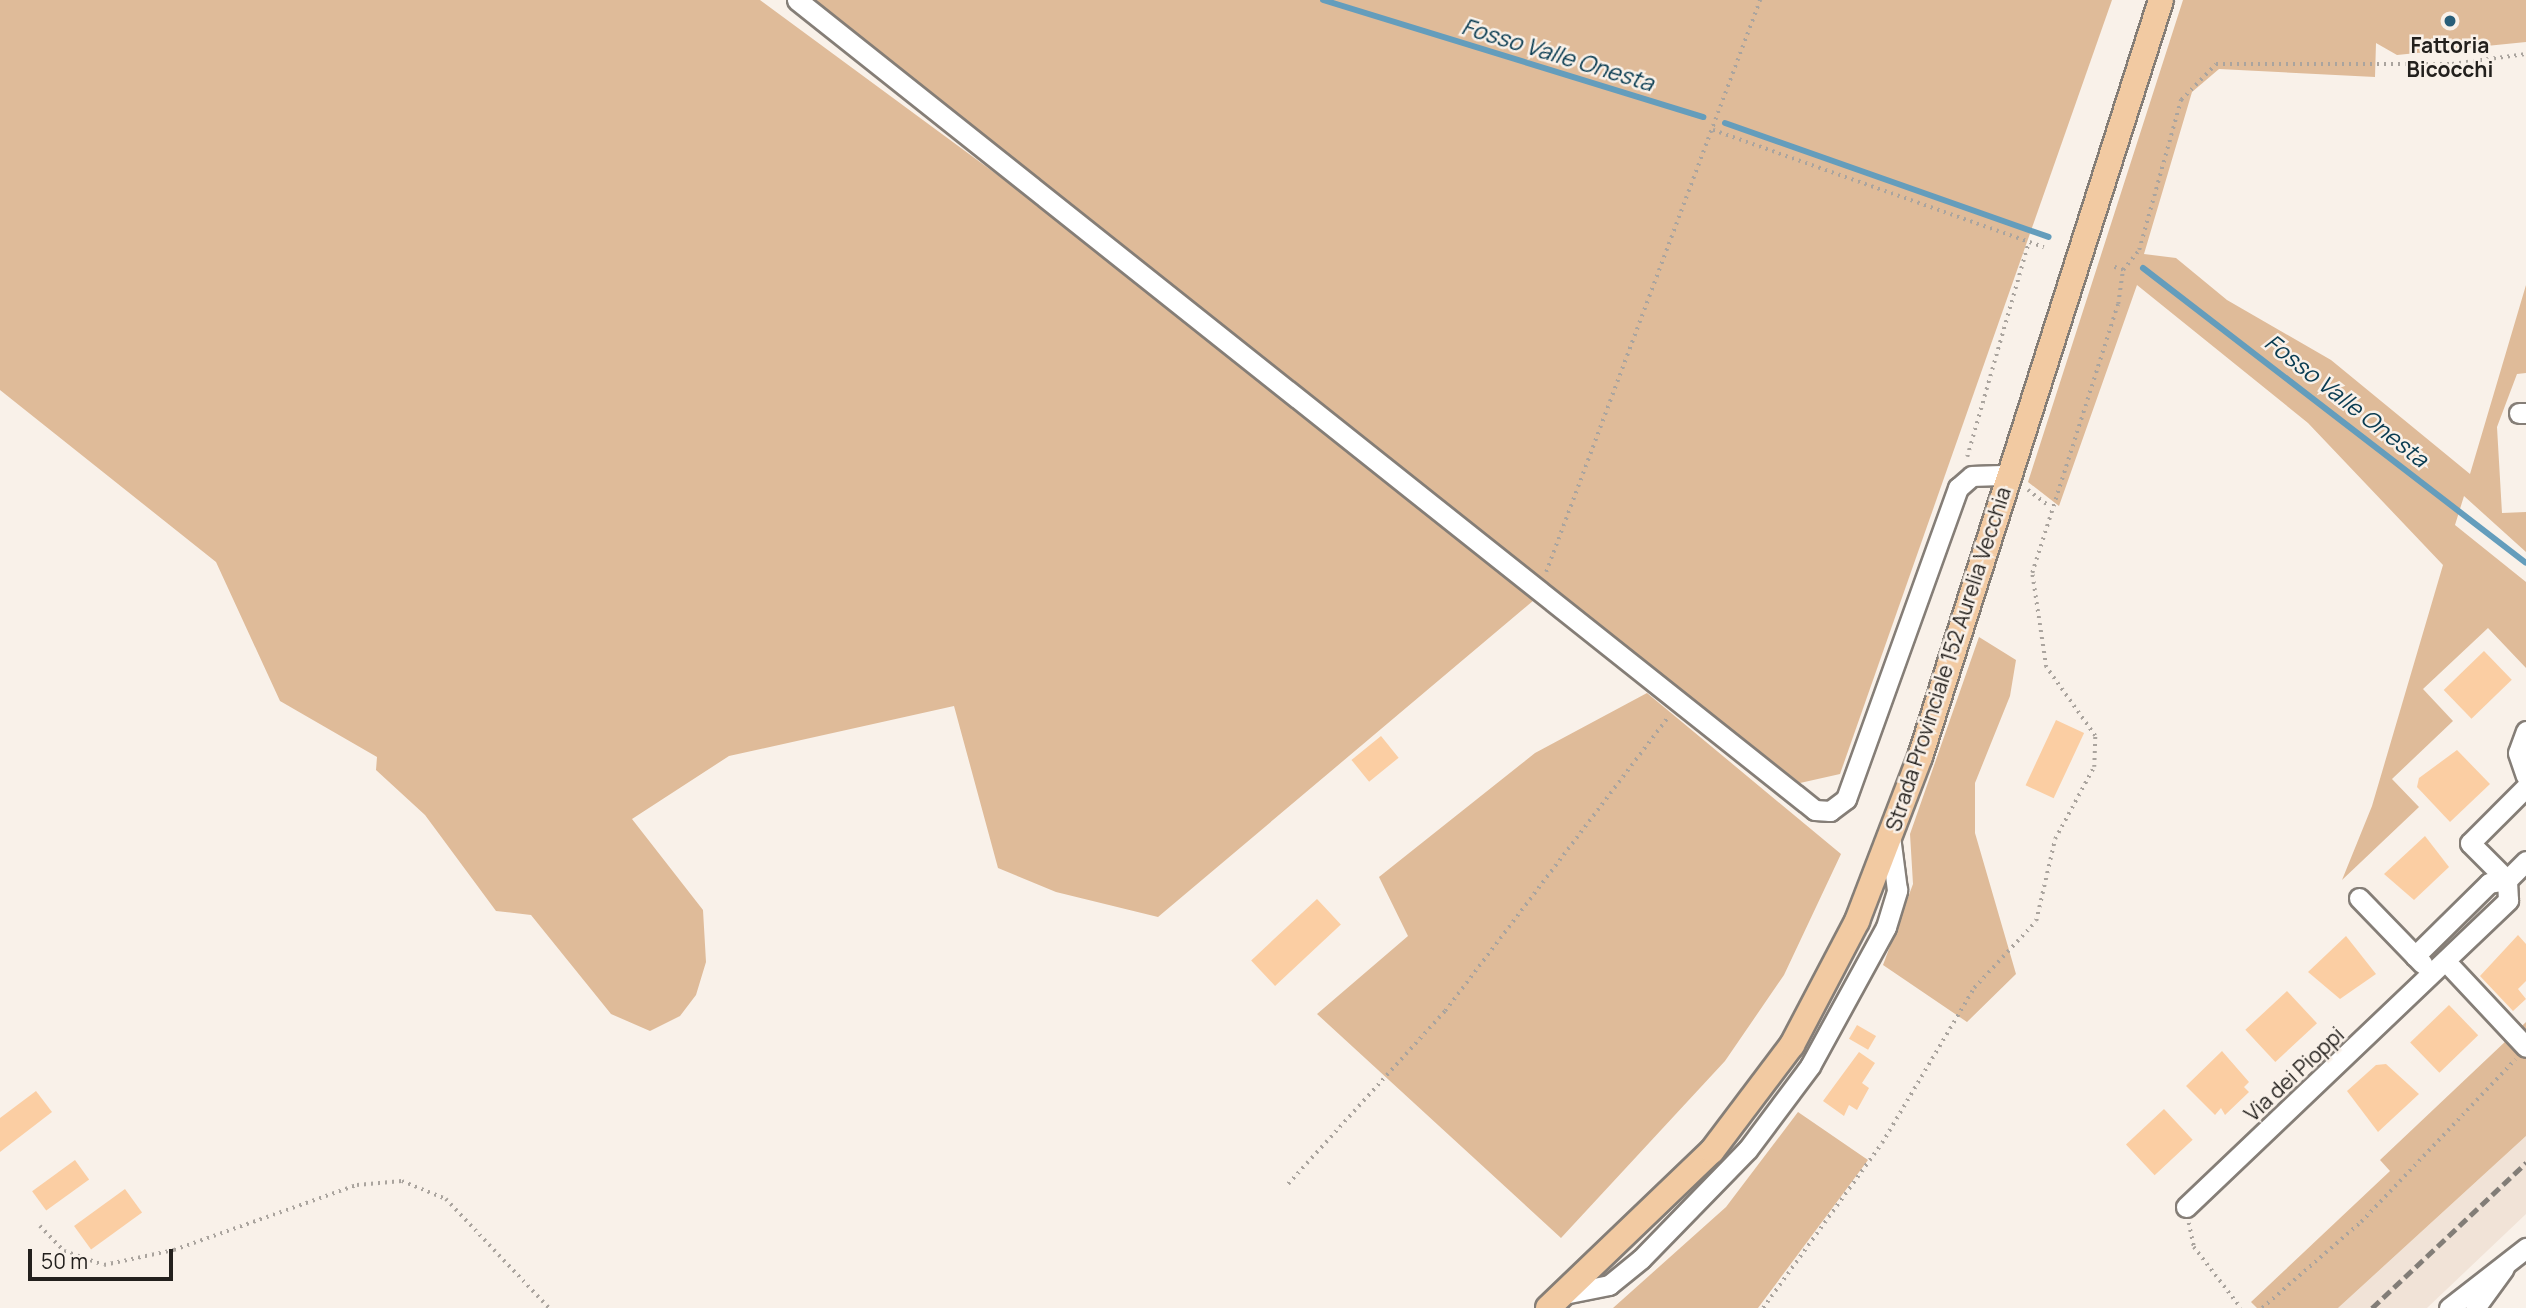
<!DOCTYPE html>
<style>
body{margin:0}
#map{position:relative;width:2526px;height:1308px;overflow:hidden;background:#f9f1e9;font-family:Manrope,sans-serif}
div>[style]{position:absolute}
[style*='--x']{left:calc(var(--x)*1px);top:calc(var(--y)*1px);width:calc(var(--w)*1px);rotate:calc(var(--a)*1deg)}
.built>*{inset:0;background:#f1e3d7}
.green>*{inset:0;background:#dfbb99}
.stream>*{height:6px;margin:-3px;padding:0 3px;transform-origin:3px;border-radius:3px;background:#649dbc}
.building>*{inset:0;background:#fbcea3;transform-origin:0 0}
.path>*{height:3.5px;margin-top:-1.75px;transform-origin:0;background:repeating-linear-gradient(90deg,#aaa49e 0 2px,transparent 0 7px)}
.roads{filter:drop-shadow(2px 0 #857e77) drop-shadow(-2px 0 #857e77) drop-shadow(0 2px #857e77) drop-shadow(0 -2px #857e77)}
.minor>*{height:19px;margin:-9.5px;padding:0 9.5px;transform-origin:9.5px;border-radius:9.5px;background:#fff}
.major>*{height:24px;margin:-12px;padding:0 12px;transform-origin:12px;border-radius:12px;background:#f2caa2}
.rail>*{height:5px;margin-top:-2.5px;transform-origin:0;background:repeating-linear-gradient(90deg,#827d77 0 10px,transparent 0 15px)}
.dots>*{width:19px;height:19px;translate:-50% -50%;box-sizing:border-box;border:4px solid #f9f1e9;border-radius:50%}
span{translate:-50% -50%;white-space:nowrap;text-align:center;line-height:1.15;-webkit-text-stroke:5px #f9f1e9;paint-order:stroke}
.poi-label{font-size:21px;color:#23201d;font-weight:700}
.street-label{font-size:21px;color:#23201d}
.water-label{font-size:23px;color:#083b51;font-style:italic}
.scale{position:absolute;left:28px;top:1249px;width:145px;height:32px;box-sizing:border-box;border:4px solid #23201d;border-top:0;padding-left:9px;font-size:21px;line-height:24px;white-space:nowrap;color:#23201d;-webkit-text-stroke:5px #f9f1e9;paint-order:stroke}
</style>
<div id="map">
<div class="built">
<i style="clip-path:polygon(2526px 1136px,2526px 1214px,2427px 1308px,2338px 1308px)"></i>
</div>
<div class="green">
<i style="clip-path:polygon(0 0,760px 0,1022px 193px,1534px 600px,1158px 917px,1056px 892px,998px 868px,954px 706px,729px 756px,632px 819px,703px 910px,706px 962px,696px 995px,680px 1016px,650px 1031px,611px 1014px,531px 915px,496px 911px,425px 815px,376px 770px,377px 757px,280px 701px,216px 562px,0 390px)"></i>
<i style="clip-path:polygon(808px 0,2112px 0,1840px 774px,1800px 783px)"></i>
<i style="clip-path:polygon(2183px 0,2526px 0,2526px 42px,2397px 55px,2376px 43px,2375px 77px,2219px 69px,2192px 92px,2144px 254px,2176px 258px,2227px 300px,2331px 360px,2470px 474px,2526px 285px,2526px 373px,2517px 374px,2497px 427px,2502px 513px,2526px 512px,2526px 552px,2464px 496px,2455px 525px,2526px 582px,2526px 668px,2488px 628px,2423px 689px,2453px 721px,2392px 779px,2419px 807px,2342px 880px,2372px 806px,2443px 565px,2308px 423px,2137px 285px,2059px 506px,2028px 482px)"></i>
<i style="clip-path:polygon(1979px 637px,2016px 660px,2010px 696px,1975px 783px,1975px 833px,2016px 974px,1967px 1022px,1883px 965px,1913px 884px,1910px 834px)"></i>
<i style="clip-path:polygon(1647px 693px,1841px 854px,1784px 975px,1725px 1061px,1561px 1238px,1317px 1014px,1408px 936px,1379px 877px,1535px 753px)"></i>
<i style="clip-path:polygon(2526px 1022px,2526px 1136px,2338px 1308px,2257px 1308px,2251px 1302px,2390px 1171px,2380px 1160px)"></i>
<i style="clip-path:polygon(1798px 1112px,1868px 1160px,1758px 1308px,1613px 1308px,1726px 1207px)"></i>
</div>
<div class="stream">
<i style="--x:1323;--y:0;--w:398;--a:17.1"></i>
<i style="--x:1725;--y:123;--w:343;--a:19.4"></i>
<i style="--x:2143;--y:268;--w:483;--a:37.6"></i>
</div>
<div class="building">
<i style="left:2484px;top:651px;width:40px;height:56px;rotate:46deg"></i>
<i style="left:2056px;top:720px;width:31px;height:72px;rotate:25deg"></i>
<i style="left:1381px;top:736px;width:28px;height:38px;rotate:51deg"></i>
<i style="clip-path:polygon(2457px 750px,2490px 784px,2450px 822px,2417px 787px,2419px 778px)"></i>
<i style="clip-path:polygon(2425px 836px,2449px 867px,2414px 900px,2384px 874px)"></i>
<i style="left:1317px;top:899px;width:35px;height:90px;rotate:47deg"></i>
<i style="clip-path:polygon(2518px 935px,2526px 944px,2526px 981px,2518px 989px,2526px 999px,2513px 1011px,2480px 976px)"></i>
<i style="clip-path:polygon(2346px 936px,2376px 974px,2340px 999px,2308px 972px)"></i>
<i style="left:2287px;top:991px;width:44px;height:57px;rotate:47deg"></i>
<i style="left:2449px;top:1005px;width:42px;height:54px;rotate:46deg"></i>
<i style="left:1857px;top:1025px;width:22px;height:16px;rotate:30deg"></i>
<i style="clip-path:polygon(2222px 1051px,2249px 1082px,2244px 1087px,2249px 1092px,2225px 1115px,2221px 1108px,2215px 1115px,2186px 1086px)"></i>
<i style="clip-path:polygon(1859px 1052px,1875px 1063px,1862px 1083px,1869px 1088px,1857px 1110px,1849px 1105px,1844px 1116px,1823px 1101px)"></i>
<i style="clip-path:polygon(2386px 1064px,2419px 1094px,2378px 1132px,2347px 1091px,2376px 1065px)"></i>
<i style="clip-path:polygon(36px 1091px,52px 1112px,0 1152px,0 1118px)"></i>
<i style="left:2164px;top:1109px;width:42px;height:52px;rotate:47deg"></i>
<i style="left:75px;top:1160px;width:24px;height:53px;rotate:54deg"></i>
<i style="left:125px;top:1189px;width:29px;height:63px;rotate:54deg"></i>
</div>
<div class="path">
<i style="--x:1713;--y:130;--w:351;--a:19.5"></i>
<i style="--x:2123;--y:270;--w:26;--a:-51"></i>
<i style="--x:2139;--y:250;--w:156;--a:-74.4"></i>
<i style="--x:2181;--y:100;--w:50;--a:-45.8"></i>
<i style="--x:2216;--y:64;--w:236;--a:0"></i>
<i style="--x:2452;--y:64;--w:75;--a:-7.7"></i>
<i style="--x:1967;--y:457;--w:222;--a:-74"></i>
<i style="--x:2028;--y:490;--w:26;--a:37"></i>
<i style="--x:1546;--y:572;--w:611;--a:-69.49"></i>
<i style="--x:1288;--y:1184;--w:234;--a:-47.8"></i>
<i style="--x:1445;--y:1011;--w:369;--a:-52.8"></i>
<i style="--x:2189;--y:1223;--w:25;--a:78"></i>
<i style="--x:2194;--y:1247;--w:77;--a:52.4"></i>
<i style="--x:40;--y:1226;--w:35;--a:46"></i>
<i style="--x:64;--y:1251;--w:42;--a:19.3"></i>
<i style="--x:104;--y:1265;--w:72;--a:-12.1"></i>
<i style="--x:174;--y:1250;--w:194;--a:-19.6"></i>
<i style="--x:357;--y:1185;--w:45;--a:-5.1"></i>
<i style="--x:402;--y:1181;--w:48;--a:22.2"></i>
<i style="--x:446;--y:1199;--w:150;--a:46.6"></i>
<i style="--x:1763;--y:1308;--w:203;--a:-54.2"></i>
<i style="--x:1882;--y:1143;--w:180;--a:-59.3"></i>
<i style="--x:1974;--y:988;--w:91;--a:-47.2"></i>
<i style="--x:2036;--y:921;--w:84;--a:-77"></i>
<i style="--x:2055;--y:839;--w:82;--a:-61.6"></i>
<i style="--x:2094;--y:767;--w:31;--a:-88"></i>
<i style="--x:2095;--y:736;--w:85;--a:-125.4"></i>
<i style="--x:2046;--y:667;--w:95;--a:-98.5"></i>
<i style="--x:2032;--y:573;--w:282;--a:-72.3"></i>
<i style="--x:2118;--y:304;--w:34;--a:-82"></i>
<i style="--x:2123;--y:270;--w:10;--a:-163"></i>
<i style="--x:2262;--y:1308;--w:131;--a:-41"></i>
<i style="--x:2361;--y:1222;--w:224;--a:-46.5"></i>
</div>
<div class="roads">
<div class="minor">
<i style="--x:797;--y:0;--w:1301;--a:38.51"></i>
<i style="--x:1815;--y:810;--w:15;--a:4"></i>
<i style="--x:1830;--y:811;--w:20;--a:-37"></i>
<i style="--x:1846;--y:799;--w:331;--a:-70.2"></i>
<i style="--x:1958;--y:488;--w:18;--a:-41"></i>
<i style="--x:1972;--y:476;--w:36;--a:-2"></i>
<i style="--x:2519;--y:413;--w:7;--a:0"></i>
<i style="--x:2526;--y:731;--w:23;--a:110"></i>
<i style="--x:2518;--y:753;--w:24;--a:71"></i>
<i style="--x:2526;--y:787;--w:79;--a:135"></i>
<i style="--x:2470;--y:843;--w:52;--a:45"></i>
<i style="--x:2507;--y:880;--w:27;--a:-45"></i>
<i style="--x:2359;--y:898;--w:91;--a:45.9"></i>
<i style="--x:2452;--y:968;--w:108;--a:46.9"></i>
<i style="--x:2186;--y:1207;--w:445;--a:-43.6"></i>
<i style="--x:2508;--y:900;--w:20;--a:-93"></i>
<i style="--x:2507;--y:880;--w:18;--a:171"></i>
<i style="--x:2489;--y:883;--w:104;--a:135.4"></i>
<i style="--x:1564;--y:1294;--w:46;--a:-11.3"></i>
<i style="--x:1609;--y:1285;--w:41;--a:-39.1"></i>
<i style="--x:1641;--y:1259;--w:153;--a:-45.8"></i>
<i style="--x:1748;--y:1149;--w:104;--a:-53.2"></i>
<i style="--x:1810;--y:1066;--w:158;--a:-61.3"></i>
<i style="--x:1886;--y:927;--w:39;--a:-73"></i>
<i style="--x:1897;--y:890;--w:54;--a:-97.4"></i>
<i style="--x:2449;--y:1308;--w:98;--a:-37.9"></i>
<i style="--x:2475;--y:1308;--w:49;--a:-54.1"></i>
</div>
<div class="major">
<i style="--x:1548;--y:1308;--w:227;--a:-43.8"></i>
<i style="--x:1712;--y:1151;--w:133;--a:-53"></i>
<i style="--x:1792;--y:1045;--w:140;--a:-62.3"></i>
<i style="--x:1857;--y:921;--w:176;--a:-69"></i>
<i style="--x:1920;--y:757;--w:794;--a:-72.34"></i>
</div>
</div>
<div class="rail">
<i style="--x:2372;--y:1308;--w:212;--a:-43.3"></i>
</div>
<div class="dots">
<i style="left:2450px;top:21px;background:#285e79"></i>
</div>
<div class="poi-label">
<span style="left:2450px;top:57px">Fattoria<br>Bicocchi</span>
</div>
<div class="street-label">
<span style="left:1948px;top:659px;rotate:-72deg">Strada Provinciale 152 Aurelia Vecchia</span>
<span style="left:2294px;top:1074px;rotate:-43deg">Via dei Pioppi</span>
</div>
<div class="water-label">
<span style="left:1558px;top:54px;rotate:17deg">Fosso Valle Onesta</span>
<span style="left:2347px;top:400px;rotate:38deg">Fosso Valle Onesta</span>
</div>
<div class="scale">50 m</div>
</div>
